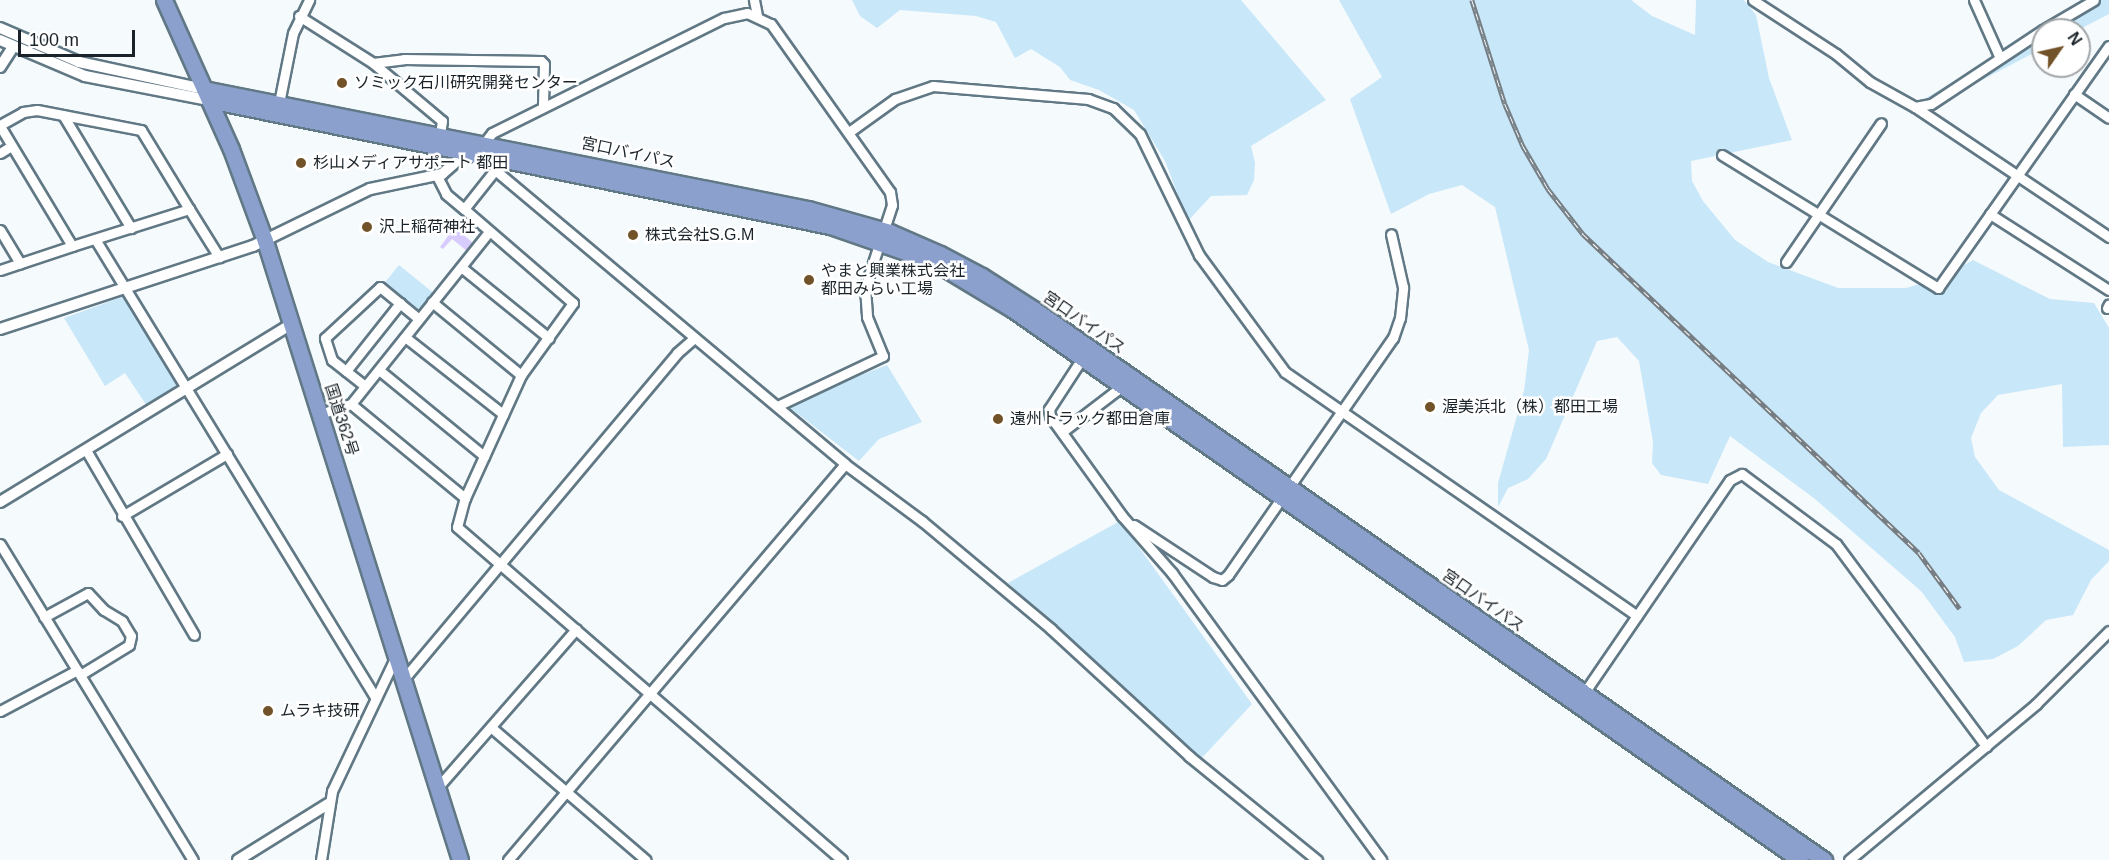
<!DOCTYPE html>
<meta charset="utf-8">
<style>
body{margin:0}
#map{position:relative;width:2109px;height:860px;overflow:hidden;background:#f5fafd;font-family:Helvetica,"Noto Sans JP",sans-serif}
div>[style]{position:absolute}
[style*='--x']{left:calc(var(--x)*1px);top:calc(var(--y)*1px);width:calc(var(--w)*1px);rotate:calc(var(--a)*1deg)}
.green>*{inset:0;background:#c8e7f9;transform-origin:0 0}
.water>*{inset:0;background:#d8cbfd}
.roads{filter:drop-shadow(2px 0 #617885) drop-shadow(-2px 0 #617885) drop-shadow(0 2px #617885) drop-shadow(0 -2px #617885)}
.minor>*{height:9px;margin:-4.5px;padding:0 4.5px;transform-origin:4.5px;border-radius:4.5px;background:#fff}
.tertiary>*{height:10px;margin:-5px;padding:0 5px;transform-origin:5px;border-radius:5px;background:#fff}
.trunk>*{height:15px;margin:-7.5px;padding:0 7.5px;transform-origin:7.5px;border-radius:7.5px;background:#8ca0ce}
.rail>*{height:4.5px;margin-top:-2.25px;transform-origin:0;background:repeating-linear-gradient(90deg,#fff 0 7px,#767e83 0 14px);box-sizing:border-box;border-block:2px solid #767e83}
.dots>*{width:16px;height:16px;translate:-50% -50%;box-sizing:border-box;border:3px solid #fff;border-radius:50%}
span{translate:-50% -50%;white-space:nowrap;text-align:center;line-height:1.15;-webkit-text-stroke:5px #fff;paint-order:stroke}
.poi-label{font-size:16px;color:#1a2329}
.left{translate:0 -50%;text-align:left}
.street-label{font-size:16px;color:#1a2329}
.north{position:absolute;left:2031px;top:18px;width:60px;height:60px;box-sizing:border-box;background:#fff;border:2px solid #a3a7a9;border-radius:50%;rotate:56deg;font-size:16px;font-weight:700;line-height:24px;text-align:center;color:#1a2329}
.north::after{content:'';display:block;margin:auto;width:21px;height:27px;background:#725228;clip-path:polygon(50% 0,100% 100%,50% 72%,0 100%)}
.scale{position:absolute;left:18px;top:30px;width:117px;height:27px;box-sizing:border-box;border:3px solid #1a2329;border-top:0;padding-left:8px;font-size:18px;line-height:21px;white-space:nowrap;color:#1a2329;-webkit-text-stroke:4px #fff;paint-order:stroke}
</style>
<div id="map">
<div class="green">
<i style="clip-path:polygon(852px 0,1241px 0,1326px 100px,1251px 146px,1255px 163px,1254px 180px,1247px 195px,1211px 196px,1188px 221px,1165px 161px,1134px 110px,1099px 90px,1070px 80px,1060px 67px,1031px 49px,1015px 58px,996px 22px,976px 16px,900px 10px,877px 28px,860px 16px)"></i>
<i style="clip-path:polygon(1339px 0,1631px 0,1652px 16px,1695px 35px,1696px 0,1744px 0,1756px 15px,1769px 78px,1792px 140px,1691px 161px,1692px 181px,1703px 201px,1735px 240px,1768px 262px,1838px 288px,1906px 288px,1941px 278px,1973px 260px,2050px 299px,2094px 303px,2109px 328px,2109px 445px,2063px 447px,2062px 384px,1998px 395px,1981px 413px,1971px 438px,1975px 457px,1999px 490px,2109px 550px,2109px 561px,2091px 580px,2073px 615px,2046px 620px,2018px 646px,1993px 659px,1964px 662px,1955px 637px,1921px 591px,1815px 499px,1730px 436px,1708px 484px,1661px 475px,1652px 463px,1653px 442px,1639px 361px,1617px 337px,1597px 341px,1546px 459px,1528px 479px,1508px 488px,1498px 507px,1498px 483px,1524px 391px,1529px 350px,1495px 207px,1462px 185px,1429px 194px,1391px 214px,1350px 99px,1382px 77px)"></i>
<i style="clip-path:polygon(2088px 0,2109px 0,2109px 14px,2078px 30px,2043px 30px,2043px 48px,1925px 110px,1918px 103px)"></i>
<i style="left:399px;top:265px;width:44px;height:25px;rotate:39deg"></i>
<i style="clip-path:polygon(122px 297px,127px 298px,179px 383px,147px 406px,125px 373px,105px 386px,64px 318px)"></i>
<i style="clip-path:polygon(887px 365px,922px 422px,879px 439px,859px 461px,785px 404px)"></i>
<i style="clip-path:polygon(1120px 521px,1252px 704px,1200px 760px,1008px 583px)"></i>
</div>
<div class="water">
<i style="clip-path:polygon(447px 221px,473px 243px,467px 251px,452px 239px,443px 249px,440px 247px,448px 236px,440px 229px)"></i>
</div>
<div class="roads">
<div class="minor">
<i style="--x:754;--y:0;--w:15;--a:79"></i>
<i style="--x:1753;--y:0;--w:99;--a:33"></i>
<i style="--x:1836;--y:54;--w:44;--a:39.5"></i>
<i style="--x:1870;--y:82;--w:51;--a:29.1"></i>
<i style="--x:1915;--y:107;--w:234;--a:33.8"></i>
<i style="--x:1974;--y:0;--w:61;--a:65.9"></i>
<i style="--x:299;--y:16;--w:88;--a:32.4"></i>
<i style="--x:373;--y:63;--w:90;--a:40"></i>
<i style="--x:442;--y:121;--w:13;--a:99"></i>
<i style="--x:2043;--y:30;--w:59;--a:-30.5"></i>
<i style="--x:373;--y:63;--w:31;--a:-7"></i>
<i style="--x:404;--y:59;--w:137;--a:0.8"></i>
<i style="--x:541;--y:61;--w:4;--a:45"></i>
<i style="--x:544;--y:64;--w:42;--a:91.4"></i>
<i style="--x:2074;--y:94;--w:42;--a:34.4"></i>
<i style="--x:279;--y:103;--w:71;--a:-78.7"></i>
<i style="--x:293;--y:33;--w:37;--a:-64"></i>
<i style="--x:1915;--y:107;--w:16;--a:-11"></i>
<i style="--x:1931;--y:104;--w:134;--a:-33.5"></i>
<i style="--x:63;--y:115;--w:132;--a:59"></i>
<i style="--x:0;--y:125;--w:26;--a:-29"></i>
<i style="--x:23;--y:112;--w:14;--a:-8"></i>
<i style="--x:37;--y:110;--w:106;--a:10.9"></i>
<i style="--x:141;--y:130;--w:92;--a:58.7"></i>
<i style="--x:0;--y:126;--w:140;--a:59"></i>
<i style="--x:72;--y:246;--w:123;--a:-17.5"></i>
<i style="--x:189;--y:209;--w:57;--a:58"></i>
<i style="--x:849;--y:132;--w:57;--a:-35.7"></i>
<i style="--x:895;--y:99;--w:40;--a:-18.9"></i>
<i style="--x:933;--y:86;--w:156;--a:4.8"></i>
<i style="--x:1088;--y:99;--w:27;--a:20"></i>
<i style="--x:1113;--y:108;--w:37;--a:44"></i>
<i style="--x:1140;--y:134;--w:135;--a:64"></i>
<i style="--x:1199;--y:255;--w:145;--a:53.7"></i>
<i style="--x:1285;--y:372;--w:428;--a:34.7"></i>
<i style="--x:485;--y:142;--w:11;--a:-52"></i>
<i style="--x:492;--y:133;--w:259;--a:-26.4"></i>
<i style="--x:724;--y:18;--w:24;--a:-12"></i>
<i style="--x:747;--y:13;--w:26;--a:25"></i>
<i style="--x:771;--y:24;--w:206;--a:54.7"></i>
<i style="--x:890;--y:192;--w:13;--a:81"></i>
<i style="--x:892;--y:205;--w:86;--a:108.2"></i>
<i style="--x:865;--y:287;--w:30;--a:86"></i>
<i style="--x:867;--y:317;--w:42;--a:67.7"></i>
<i style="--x:883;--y:356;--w:117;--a:154.7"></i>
<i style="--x:0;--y:153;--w:13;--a:-32"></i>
<i style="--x:1722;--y:155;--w:254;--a:31.6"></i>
<i style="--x:1938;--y:288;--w:296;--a:-54.8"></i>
<i style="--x:437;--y:176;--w:20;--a:63"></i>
<i style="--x:446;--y:194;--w:23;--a:40"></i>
<i style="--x:1990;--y:214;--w:141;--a:32.6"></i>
<i style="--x:0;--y:230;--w:39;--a:59"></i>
<i style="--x:95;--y:239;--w:537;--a:58.56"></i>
<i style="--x:1786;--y:262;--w:168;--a:-55.6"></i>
<i style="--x:461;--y:267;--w:113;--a:38.9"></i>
<i style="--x:0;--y:270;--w:76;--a:-18.4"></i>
<i style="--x:432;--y:302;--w:115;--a:39.4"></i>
<i style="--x:2107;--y:308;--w:4;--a:-63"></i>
<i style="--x:405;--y:337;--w:125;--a:38.2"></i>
<i style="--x:1081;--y:360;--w:59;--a:123.1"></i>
<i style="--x:1049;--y:409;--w:7;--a:82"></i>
<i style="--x:1050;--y:416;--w:123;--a:54.2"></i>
<i style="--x:1122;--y:516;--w:76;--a:48.7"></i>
<i style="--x:1172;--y:573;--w:355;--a:53.9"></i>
<i style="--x:379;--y:370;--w:136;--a:39.3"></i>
<i style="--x:346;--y:371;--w:87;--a:-51.5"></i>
<i style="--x:365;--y:386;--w:42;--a:-141.8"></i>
<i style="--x:332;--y:360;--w:23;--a:-108"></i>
<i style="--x:325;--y:338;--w:75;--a:-42.8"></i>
<i style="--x:380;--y:287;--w:50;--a:39.4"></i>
<i style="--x:351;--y:404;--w:148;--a:39.5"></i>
<i style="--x:320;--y:414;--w:33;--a:-18"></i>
<i style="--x:351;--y:404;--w:221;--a:-51.3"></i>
<i style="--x:1062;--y:432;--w:74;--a:-37.3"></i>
<i style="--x:86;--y:450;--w:214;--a:59.7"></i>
<i style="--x:122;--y:516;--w:122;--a:-30.6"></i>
<i style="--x:1134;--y:525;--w:95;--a:33.4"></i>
<i style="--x:1213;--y:577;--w:9;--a:18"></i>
<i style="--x:1222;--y:580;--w:8;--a:-40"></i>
<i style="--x:1228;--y:575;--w:289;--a:-55.2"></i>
<i style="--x:1393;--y:338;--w:21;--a:-71"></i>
<i style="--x:1400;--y:318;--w:31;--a:-84"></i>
<i style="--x:1403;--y:287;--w:54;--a:-102.8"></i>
<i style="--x:0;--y:544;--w:370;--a:58.6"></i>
<i style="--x:44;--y:617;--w:50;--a:-28.6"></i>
<i style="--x:88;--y:593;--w:23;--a:47"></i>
<i style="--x:104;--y:610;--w:21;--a:31"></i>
<i style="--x:122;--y:621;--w:17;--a:59"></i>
<i style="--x:131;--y:636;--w:9;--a:103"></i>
<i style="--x:129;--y:645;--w:57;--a:148.5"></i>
<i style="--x:402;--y:681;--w:428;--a:-50"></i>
<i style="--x:677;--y:353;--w:23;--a:-41"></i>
<i style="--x:1584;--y:693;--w:258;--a:-55.6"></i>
<i style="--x:1730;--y:480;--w:13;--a:-27"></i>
<i style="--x:1742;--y:474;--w:117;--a:36.7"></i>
<i style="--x:1836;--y:544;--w:252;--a:53.4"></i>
<i style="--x:0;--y:711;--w:87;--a:-28"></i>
<i style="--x:493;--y:729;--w:201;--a:40.6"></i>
<i style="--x:437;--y:788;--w:211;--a:-48.8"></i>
<i style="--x:321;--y:860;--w:70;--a:-80.9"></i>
<i style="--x:332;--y:791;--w:149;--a:-64.6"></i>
<i style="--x:508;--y:860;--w:520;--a:-49.6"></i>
<i style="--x:842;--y:860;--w:509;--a:-139.14"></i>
<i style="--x:457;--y:527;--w:30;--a:-75"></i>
<i style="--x:465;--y:498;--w:135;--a:-65.5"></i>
<i style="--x:521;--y:375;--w:89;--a:-54.2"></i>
<i style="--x:573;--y:303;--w:144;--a:-139.2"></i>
<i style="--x:464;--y:209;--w:50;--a:-51.5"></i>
<i style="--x:495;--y:170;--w:457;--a:40"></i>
<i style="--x:845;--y:464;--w:96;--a:36.5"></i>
<i style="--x:922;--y:521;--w:168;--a:39.9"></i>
<i style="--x:1051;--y:629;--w:188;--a:42.6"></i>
<i style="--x:1189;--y:756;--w:165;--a:39.1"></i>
<i style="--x:1849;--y:860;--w:244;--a:-39.8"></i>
<i style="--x:2036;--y:704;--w:103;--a:-45"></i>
</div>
<div class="tertiary">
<i style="--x:0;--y:28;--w:86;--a:23.3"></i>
<i style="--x:79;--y:62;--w:128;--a:12.2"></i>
<i style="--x:0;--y:40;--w:92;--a:23"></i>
<i style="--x:85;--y:76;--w:126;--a:11"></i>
<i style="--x:0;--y:67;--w:24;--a:-57"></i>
<i style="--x:0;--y:329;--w:266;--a:-18.2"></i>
<i style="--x:253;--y:246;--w:130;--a:-26"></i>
<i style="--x:370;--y:189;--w:74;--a:-11.8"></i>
<i style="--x:442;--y:174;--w:30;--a:-41"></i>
<i style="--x:0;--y:502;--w:342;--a:-31.4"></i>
<i style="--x:238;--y:860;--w:106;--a:-31.9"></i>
</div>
<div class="trunk">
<i style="--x:164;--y:0;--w:163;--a:65.8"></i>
<i style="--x:231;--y:149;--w:98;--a:69.7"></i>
<i style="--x:265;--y:241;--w:649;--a:72.51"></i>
<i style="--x:204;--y:89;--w:616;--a:11.24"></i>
<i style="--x:808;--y:209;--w:85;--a:15.7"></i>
<i style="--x:890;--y:232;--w:55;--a:23.7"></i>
<i style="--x:940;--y:254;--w:47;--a:27.6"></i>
<i style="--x:982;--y:276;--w:63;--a:32.7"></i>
<i style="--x:1035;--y:310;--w:962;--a:34.88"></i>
<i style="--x:209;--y:100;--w:634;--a:11.47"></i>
<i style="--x:830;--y:226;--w:110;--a:19.1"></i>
<i style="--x:934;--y:262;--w:91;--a:31.1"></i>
<i style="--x:1012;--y:309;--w:962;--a:34.96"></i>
</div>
</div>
<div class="rail">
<i style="--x:1472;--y:0;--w:109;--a:72.4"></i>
<i style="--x:1505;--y:104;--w:46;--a:66.8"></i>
<i style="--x:1523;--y:146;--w:50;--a:59.8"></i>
<i style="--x:1548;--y:189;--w:57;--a:52.1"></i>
<i style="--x:1583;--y:234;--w:463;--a:43.5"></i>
<i style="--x:1919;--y:553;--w:69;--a:53.8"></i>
</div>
<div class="dots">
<i style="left:342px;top:83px;background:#725228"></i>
<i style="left:301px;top:163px;background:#725228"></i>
<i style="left:367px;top:227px;background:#725228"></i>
<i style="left:633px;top:235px;background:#725228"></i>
<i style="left:809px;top:280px;background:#725228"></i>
<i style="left:1430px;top:407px;background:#725228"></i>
<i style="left:998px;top:419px;background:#725228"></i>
<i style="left:268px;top:711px;background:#725228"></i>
</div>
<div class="poi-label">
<span class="left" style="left:354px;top:83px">ソミック石川研究開発センター</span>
<span class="left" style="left:313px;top:163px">杉山メディアサポート 都田</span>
<span class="left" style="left:379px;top:227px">沢上稲荷神社</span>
<span class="left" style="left:645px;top:235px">株式会社S.G.M</span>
<span class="left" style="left:821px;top:280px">やまと興業株式会社<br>都田みらい工場</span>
<span class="left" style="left:1442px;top:407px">渥美浜北（株）都田工場</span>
<span class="left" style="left:1010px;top:419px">遠州トラック都田倉庫</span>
<span class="left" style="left:280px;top:711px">ムラキ技研</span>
</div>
<div class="street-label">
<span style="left:628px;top:153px;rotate:12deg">宮口バイパス</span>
<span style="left:1084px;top:323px;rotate:35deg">宮口バイパス</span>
<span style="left:341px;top:420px;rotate:72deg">国道362号</span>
<span style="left:1483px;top:601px;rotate:35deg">宮口バイパス</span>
</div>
<div class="north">N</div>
<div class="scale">100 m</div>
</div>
